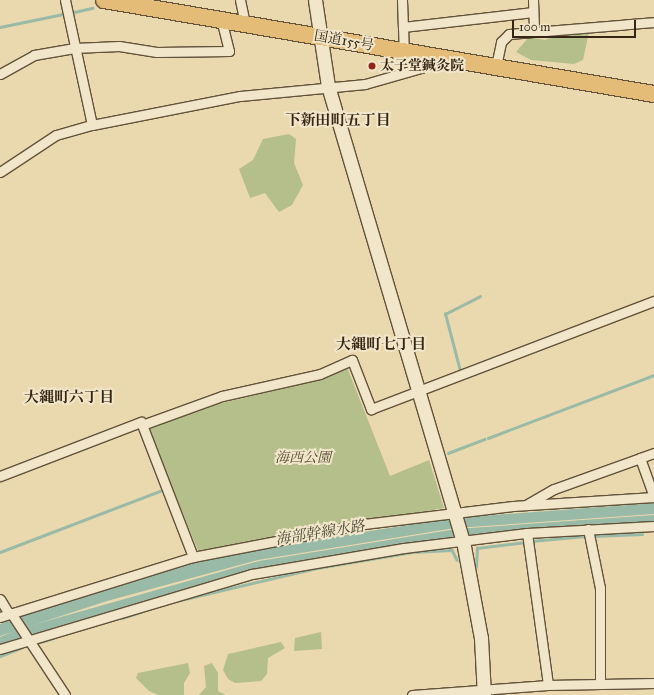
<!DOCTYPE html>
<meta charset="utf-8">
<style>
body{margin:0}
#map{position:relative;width:654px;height:695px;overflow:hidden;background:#ead8ae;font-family:"IM FELL Great Primer","Noto Serif JP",serif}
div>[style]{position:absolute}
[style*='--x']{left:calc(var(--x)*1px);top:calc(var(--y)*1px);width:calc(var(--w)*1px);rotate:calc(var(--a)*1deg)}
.green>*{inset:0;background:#b5bf8b}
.water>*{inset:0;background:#98baa7}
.stream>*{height:2.5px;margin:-1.25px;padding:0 1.25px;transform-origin:1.25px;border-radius:1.25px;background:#98baa7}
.roads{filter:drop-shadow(1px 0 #62523a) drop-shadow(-1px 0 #62523a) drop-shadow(0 1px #62523a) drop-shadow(0 -1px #62523a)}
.street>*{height:9px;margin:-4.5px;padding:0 4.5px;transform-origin:4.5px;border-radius:4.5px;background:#f1e6ca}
.secondary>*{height:13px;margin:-6.5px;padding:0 6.5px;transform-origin:6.5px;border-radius:6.5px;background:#f1e6ca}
.highway>*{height:16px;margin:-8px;padding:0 8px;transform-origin:8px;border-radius:8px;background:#e5bc77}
.dots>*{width:11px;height:11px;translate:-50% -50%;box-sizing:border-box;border:2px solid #f1e6ca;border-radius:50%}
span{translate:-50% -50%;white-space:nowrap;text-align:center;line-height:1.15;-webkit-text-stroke:4px #f1e6ca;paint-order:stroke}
.street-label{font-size:14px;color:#352514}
.poi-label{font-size:14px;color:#352514;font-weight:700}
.left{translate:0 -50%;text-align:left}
.park-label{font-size:14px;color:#554c32;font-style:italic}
.neighbourhood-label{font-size:15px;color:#352514;font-weight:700}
.water-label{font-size:15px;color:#4e4a39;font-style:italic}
.scale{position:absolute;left:512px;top:20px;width:124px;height:18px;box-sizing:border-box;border:2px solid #352514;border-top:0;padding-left:5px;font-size:12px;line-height:14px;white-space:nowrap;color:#352514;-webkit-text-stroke:3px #f1e6ca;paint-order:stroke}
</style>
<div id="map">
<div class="green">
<i style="clip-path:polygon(589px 32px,583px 60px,574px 64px,531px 60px,516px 52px,529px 37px,545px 40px,560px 34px)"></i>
<i style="clip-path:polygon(289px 134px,296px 139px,294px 163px,303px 185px,292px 205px,279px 212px,265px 193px,250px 198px,239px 169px,253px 160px,263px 139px)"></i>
<i style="clip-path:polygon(347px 367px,390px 476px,429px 460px,444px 508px,199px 553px,149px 431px,152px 426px,218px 404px,311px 382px)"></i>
<i style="clip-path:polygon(321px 632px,322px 649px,294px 651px,295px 638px)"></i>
<i style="clip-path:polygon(281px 642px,285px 648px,268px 658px,267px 674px,261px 681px,235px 683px,228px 679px,223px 670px,228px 654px)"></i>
<i style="clip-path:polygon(188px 663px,190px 673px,184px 683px,184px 695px,159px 695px,149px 691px,136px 678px,138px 673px)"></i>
<i style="clip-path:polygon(212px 663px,218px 673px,218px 691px,226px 695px,199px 695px,206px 687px,204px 666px)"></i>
</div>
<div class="water">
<i style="clip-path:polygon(654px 503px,654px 514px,455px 528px,258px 560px,107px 601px,0 636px,0 624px,16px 618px,195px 563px,256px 549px,453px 518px)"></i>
<i style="clip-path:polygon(654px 515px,654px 524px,457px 537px,255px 571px,194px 586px,0 647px,0 637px,22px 628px,259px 561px,456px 529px)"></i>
</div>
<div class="stream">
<i style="--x:70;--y:13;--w:23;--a:-13"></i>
<i style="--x:0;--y:27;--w:64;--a:-11.7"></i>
<i style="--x:460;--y:371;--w:59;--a:-104.7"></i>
<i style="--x:445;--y:314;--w:39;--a:-27"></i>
<i style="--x:488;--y:438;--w:178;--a:-20.8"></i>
<i style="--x:448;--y:453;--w:39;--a:-21"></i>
<i style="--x:593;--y:536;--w:49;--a:-2.3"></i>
<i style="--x:531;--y:541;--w:54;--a:-5.3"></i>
<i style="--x:0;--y:552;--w:171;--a:-20.9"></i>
<i style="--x:476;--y:567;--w:19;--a:-87"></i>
<i style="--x:477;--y:548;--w:49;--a:-7"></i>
<i style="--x:176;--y:601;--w:145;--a:-13.2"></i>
<i style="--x:317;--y:568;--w:96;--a:-9.6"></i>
<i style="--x:412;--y:552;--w:40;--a:-2.9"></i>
<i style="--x:452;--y:550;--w:11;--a:63"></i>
<i style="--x:122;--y:618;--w:20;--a:-18"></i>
<i style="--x:40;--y:642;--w:14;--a:-17"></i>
<i style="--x:0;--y:656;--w:22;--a:-21"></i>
</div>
<div class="roads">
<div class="street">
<i style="--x:65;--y:0;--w:128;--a:77.8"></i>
<i style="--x:240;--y:0;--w:25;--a:78"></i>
<i style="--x:402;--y:0;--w:27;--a:88"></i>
<i style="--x:403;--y:27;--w:131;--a:-6.6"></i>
<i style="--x:533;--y:0;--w:31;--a:88"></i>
<i style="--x:403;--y:27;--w:24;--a:88"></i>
<i style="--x:496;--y:66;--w:25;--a:-78"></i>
<i style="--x:501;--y:42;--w:11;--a:-45"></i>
<i style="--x:509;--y:34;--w:145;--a:-4.7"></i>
<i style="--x:0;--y:74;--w:39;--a:-29"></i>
<i style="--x:34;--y:55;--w:41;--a:-9.9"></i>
<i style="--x:74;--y:48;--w:45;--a:-2.5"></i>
<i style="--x:119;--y:46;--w:38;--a:9"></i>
<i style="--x:157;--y:52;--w:72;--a:-0.8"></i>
<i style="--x:229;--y:51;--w:32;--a:-104"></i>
<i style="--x:0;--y:172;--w:67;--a:-33.5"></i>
<i style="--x:56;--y:135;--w:37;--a:-16"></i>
<i style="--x:92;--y:125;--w:151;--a:-11.1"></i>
<i style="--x:240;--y:96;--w:126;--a:-5.5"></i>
<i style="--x:365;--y:84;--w:83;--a:-16"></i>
<i style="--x:142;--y:425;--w:85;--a:-19.9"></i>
<i style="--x:222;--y:396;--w:100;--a:-12.7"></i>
<i style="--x:320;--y:374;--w:35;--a:-24"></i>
<i style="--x:352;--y:360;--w:53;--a:68.8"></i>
<i style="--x:371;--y:409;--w:303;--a:-20.9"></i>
<i style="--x:640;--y:458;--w:15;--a:-20"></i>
<i style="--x:0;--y:476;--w:151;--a:-21"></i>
<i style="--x:141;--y:422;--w:145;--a:68.9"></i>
<i style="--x:526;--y:505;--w:32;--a:-30"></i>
<i style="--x:554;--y:489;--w:91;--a:-19.8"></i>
<i style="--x:640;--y:458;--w:41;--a:70.3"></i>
<i style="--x:588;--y:529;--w:60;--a:78.5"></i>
<i style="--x:600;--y:588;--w:96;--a:90"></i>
<i style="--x:527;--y:533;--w:153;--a:82.1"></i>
<i style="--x:0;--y:599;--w:17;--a:59"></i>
<i style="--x:11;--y:613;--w:98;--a:56.6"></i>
<i style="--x:0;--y:617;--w:202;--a:-17.3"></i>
<i style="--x:193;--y:557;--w:174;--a:-10.9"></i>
<i style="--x:364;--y:524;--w:150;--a:-6.9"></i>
<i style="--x:513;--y:506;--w:141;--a:-3.7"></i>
<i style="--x:0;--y:649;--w:263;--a:-16.6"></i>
<i style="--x:252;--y:574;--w:154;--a:-9.7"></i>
<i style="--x:404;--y:548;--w:124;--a:-7"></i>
<i style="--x:527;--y:533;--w:127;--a:-3.2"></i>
<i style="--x:412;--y:695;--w:136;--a:-4.2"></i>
<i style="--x:548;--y:685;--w:106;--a:-1.1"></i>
</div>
<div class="secondary">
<i style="--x:315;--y:0;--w:87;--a:81.4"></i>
<i style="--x:328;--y:86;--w:475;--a:73.5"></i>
<i style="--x:463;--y:541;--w:99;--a:79.5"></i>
<i style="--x:481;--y:638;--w:57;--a:87"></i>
</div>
<div class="highway">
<i style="--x:104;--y:0;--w:558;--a:9.7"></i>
</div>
</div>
<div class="dots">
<i style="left:372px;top:66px;background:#8f2418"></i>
</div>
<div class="street-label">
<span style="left:344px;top:41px;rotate:10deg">国道155号</span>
</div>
<div class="poi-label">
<span class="left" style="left:380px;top:66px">太子堂鍼灸院</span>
</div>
<div class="park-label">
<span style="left:303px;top:458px">海西公園</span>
</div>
<div class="neighbourhood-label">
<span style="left:338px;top:121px">下新田町五丁目</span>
<span style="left:381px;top:345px">大縄町七丁目</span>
<span style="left:69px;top:398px">大縄町六丁目</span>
</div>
<div class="water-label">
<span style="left:320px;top:533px;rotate:-9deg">海部幹線水路</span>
</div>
<div class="scale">100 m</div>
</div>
